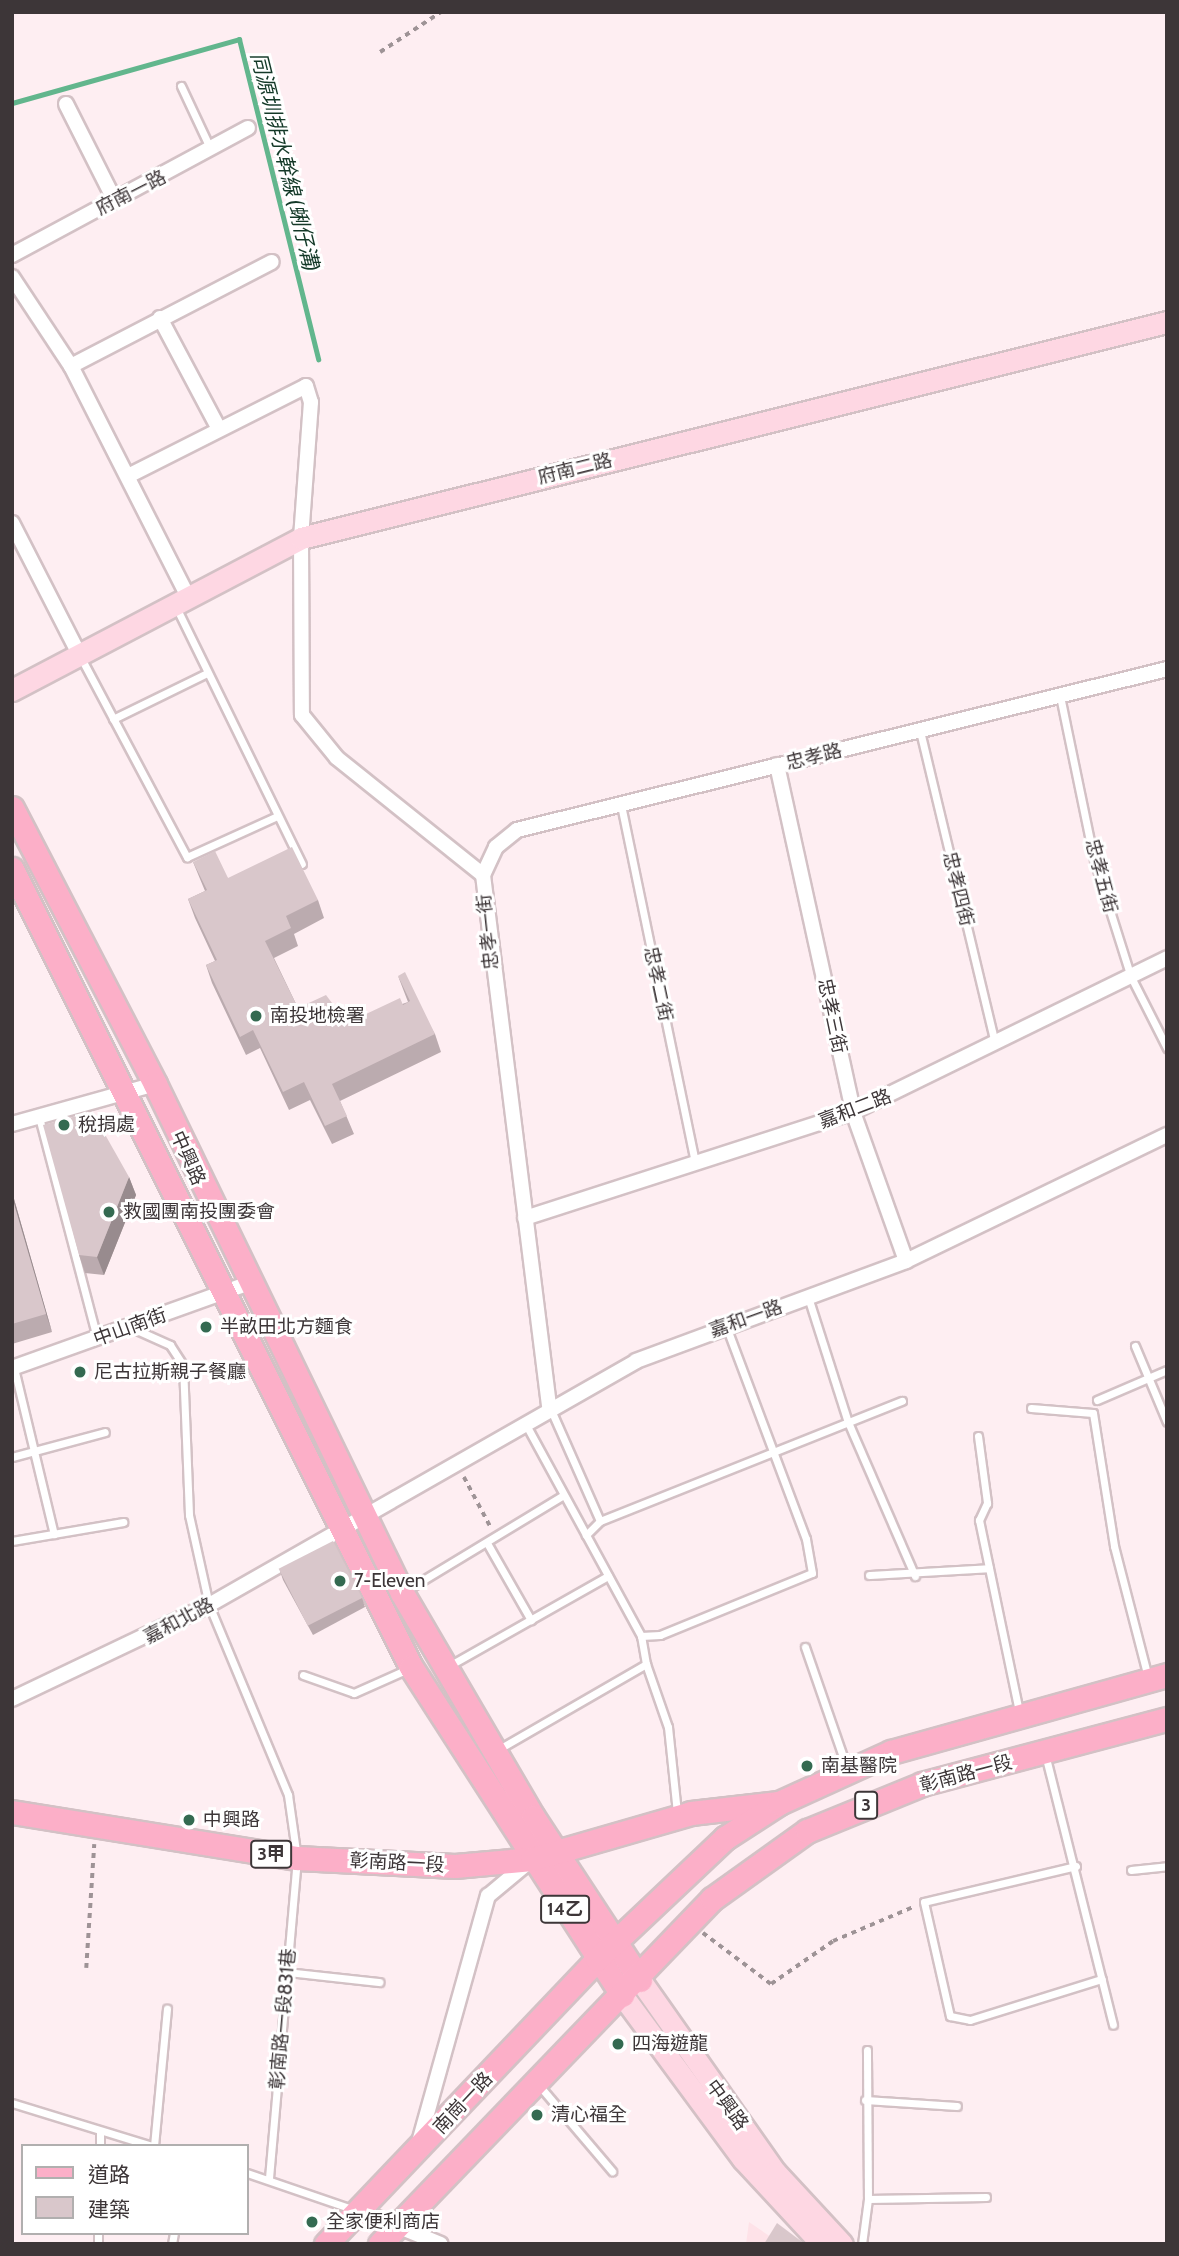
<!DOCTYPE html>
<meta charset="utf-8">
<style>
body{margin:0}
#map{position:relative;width:1179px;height:2256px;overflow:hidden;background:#feeef2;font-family:Cabin,"Noto Sans TC",sans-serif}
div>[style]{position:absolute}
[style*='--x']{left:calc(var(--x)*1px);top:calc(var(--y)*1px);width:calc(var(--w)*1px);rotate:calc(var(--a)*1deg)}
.built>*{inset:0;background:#fee2e8}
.stream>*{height:5px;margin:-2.5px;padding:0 2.5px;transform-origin:2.5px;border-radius:2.5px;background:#62b68d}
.path>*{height:3.5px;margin-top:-1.75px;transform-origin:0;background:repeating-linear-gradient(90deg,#9e9396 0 5px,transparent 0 10px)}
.roads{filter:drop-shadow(2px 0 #d3c1c5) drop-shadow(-2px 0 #d3c1c5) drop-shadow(0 2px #d3c1c5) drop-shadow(0 -2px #d3c1c5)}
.lane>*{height:7px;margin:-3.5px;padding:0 3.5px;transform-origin:3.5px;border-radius:3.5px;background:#fff}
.street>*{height:14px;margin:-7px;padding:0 7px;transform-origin:7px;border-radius:7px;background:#fff}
.secondary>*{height:21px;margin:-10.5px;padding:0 10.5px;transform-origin:10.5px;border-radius:10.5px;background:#fed7e3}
.primary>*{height:23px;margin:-11.5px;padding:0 11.5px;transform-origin:11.5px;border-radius:11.5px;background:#fcafc8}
.wall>*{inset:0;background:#bbabaf}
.shaded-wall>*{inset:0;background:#988b8e}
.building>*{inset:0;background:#d9c7cb;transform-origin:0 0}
.dots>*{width:19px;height:19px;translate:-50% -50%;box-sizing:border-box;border:4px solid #fff;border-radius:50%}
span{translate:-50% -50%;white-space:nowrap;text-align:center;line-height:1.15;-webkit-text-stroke:6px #fff;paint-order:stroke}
.shield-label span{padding:2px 5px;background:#fff;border:2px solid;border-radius:5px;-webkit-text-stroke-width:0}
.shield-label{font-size:18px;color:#3d3638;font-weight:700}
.street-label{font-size:19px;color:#3d3638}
.poi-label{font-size:19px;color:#3d3638}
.left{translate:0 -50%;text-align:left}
.water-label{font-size:21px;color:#143928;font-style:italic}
.frame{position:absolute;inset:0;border:14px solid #3d3638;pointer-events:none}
.legend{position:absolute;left:21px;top:2144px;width:228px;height:91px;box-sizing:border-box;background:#fff;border:2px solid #b1afaf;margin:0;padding:9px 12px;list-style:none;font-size:21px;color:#3d3638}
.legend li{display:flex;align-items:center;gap:14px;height:35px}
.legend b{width:35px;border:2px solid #b1afaf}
</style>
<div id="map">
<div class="built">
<i style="clip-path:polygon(749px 2222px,781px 2244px,746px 2244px)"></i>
</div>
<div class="stream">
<i style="--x:12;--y:103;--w:236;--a:-15.7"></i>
<i style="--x:239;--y:39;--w:330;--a:76.1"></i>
</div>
<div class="path">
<i style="--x:380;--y:52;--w:73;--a:-33.3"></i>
<i style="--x:464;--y:1477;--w:55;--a:62"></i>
<i style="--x:703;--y:1933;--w:85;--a:36.9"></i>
<i style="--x:771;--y:1984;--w:75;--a:-34.7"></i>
<i style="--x:833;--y:1941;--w:87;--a:-23"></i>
<i style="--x:86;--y:1968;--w:124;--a:-86.3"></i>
</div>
<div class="roads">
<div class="lane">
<i style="--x:181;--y:86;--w:68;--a:64.9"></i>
<i style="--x:176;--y:607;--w:286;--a:63.9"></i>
<i style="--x:80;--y:656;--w:228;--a:62"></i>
<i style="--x:187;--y:857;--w:97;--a:-24.4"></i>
<i style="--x:1060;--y:696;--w:167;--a:78.3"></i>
<i style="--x:1094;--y:860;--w:123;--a:72.5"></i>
<i style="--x:1131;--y:977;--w:80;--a:63.1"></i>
<i style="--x:113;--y:719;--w:105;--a:-26.1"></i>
<i style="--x:920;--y:731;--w:321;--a:76.5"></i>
<i style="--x:621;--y:805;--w:366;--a:78.3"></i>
<i style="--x:39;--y:1117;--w:228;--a:75.3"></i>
<i style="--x:808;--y:1297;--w:131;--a:72.3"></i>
<i style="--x:848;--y:1422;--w:168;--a:66.5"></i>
<i style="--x:130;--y:1327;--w:44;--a:24.2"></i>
<i style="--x:170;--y:1345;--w:24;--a:57"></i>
<i style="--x:183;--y:1365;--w:150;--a:87.7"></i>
<i style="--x:189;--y:1515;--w:92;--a:77.5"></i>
<i style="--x:209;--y:1605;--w:206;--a:67.4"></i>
<i style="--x:288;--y:1795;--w:64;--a:81.9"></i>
<i style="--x:297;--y:1858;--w:322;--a:95"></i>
<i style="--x:1135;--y:1346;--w:82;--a:67.2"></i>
<i style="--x:14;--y:1368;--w:171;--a:76.5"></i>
<i style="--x:1097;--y:1400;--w:76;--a:-23.2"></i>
<i style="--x:1031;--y:1408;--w:62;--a:4.6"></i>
<i style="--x:1093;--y:1413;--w:135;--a:81"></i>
<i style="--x:1114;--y:1546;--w:135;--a:75.5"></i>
<i style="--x:551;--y:1410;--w:121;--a:66.2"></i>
<i style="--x:600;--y:1521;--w:20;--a:135"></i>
<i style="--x:525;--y:1423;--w:243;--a:61.4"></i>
<i style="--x:641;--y:1636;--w:19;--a:-3"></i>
<i style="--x:660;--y:1635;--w:164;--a:-22.2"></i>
<i style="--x:812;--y:1573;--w:35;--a:-100"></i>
<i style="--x:806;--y:1539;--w:228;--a:-110.6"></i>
<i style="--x:978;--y:1436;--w:68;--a:82.3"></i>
<i style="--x:987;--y:1503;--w:19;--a:115"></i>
<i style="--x:979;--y:1520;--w:196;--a:78.2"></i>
<i style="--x:12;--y:1457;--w:96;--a:-15"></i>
<i style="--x:600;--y:1521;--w:325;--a:-21.7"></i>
<i style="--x:12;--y:1541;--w:113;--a:-9.7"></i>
<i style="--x:487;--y:1543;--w:89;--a:60.3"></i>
<i style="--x:869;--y:1575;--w:120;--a:-3.3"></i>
<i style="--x:405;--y:1591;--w:184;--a:-31.2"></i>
<i style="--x:805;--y:1647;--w:128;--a:70.9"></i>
<i style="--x:646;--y:1664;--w:67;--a:70.8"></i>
<i style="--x:668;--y:1727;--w:86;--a:84"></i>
<i style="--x:447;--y:1667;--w:185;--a:-29.5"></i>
<i style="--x:303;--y:1675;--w:54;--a:19.4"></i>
<i style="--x:354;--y:1693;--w:59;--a:-24"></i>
<i style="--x:499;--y:1749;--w:170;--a:-30"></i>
<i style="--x:646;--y:1664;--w:28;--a:-100"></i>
<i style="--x:1045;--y:1754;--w:279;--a:75.9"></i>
<i style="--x:1076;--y:1866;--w:156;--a:166.7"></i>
<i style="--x:924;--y:1902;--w:117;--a:77.2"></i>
<i style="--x:950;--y:2016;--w:20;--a:11"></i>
<i style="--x:970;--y:2020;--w:138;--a:-17.3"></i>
<i style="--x:1131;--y:1870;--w:36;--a:-6"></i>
<i style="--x:287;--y:1972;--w:93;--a:6.2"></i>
<i style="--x:537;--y:2083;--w:116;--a:49.6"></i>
<i style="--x:865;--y:2100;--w:92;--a:3.7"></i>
<i style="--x:12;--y:2103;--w:146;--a:17.1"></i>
<i style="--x:100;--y:2146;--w:15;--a:-90"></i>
<i style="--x:154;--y:2146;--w:138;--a:-84.6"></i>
<i style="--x:247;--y:2173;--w:111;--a:18.9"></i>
<i style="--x:868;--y:2199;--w:118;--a:-1"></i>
<i style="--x:98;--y:2244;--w:11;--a:-90"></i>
<i style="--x:172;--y:2244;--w:11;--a:-80"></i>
<i style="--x:862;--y:2244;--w:45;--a:-82.4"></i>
<i style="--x:868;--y:2199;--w:149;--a:-90.4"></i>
</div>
<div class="street">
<i style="--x:66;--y:104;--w:109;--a:63.2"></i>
<i style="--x:12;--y:255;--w:268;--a:-28.3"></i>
<i style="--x:12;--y:277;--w:107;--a:56.5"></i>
<i style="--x:71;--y:366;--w:254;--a:63.1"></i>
<i style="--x:160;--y:318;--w:123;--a:62"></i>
<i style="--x:71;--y:366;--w:226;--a:-27.4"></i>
<i style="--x:130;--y:475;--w:197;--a:-26.8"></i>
<i style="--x:306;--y:386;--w:17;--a:73"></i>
<i style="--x:311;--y:402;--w:136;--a:94.2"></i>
<i style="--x:301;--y:538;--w:177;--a:89.7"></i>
<i style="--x:302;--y:715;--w:55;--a:50.9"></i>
<i style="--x:337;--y:758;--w:187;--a:38.7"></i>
<i style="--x:483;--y:875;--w:535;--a:82.91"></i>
<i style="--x:12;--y:523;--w:145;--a:62.9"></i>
<i style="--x:777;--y:765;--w:355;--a:77.6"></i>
<i style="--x:853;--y:1112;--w:158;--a:70.4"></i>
<i style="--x:483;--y:875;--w:31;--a:-65"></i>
<i style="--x:496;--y:847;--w:27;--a:-39"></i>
<i style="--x:517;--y:830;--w:670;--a:-13.91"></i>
<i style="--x:12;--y:1124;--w:148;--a:-15.6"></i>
<i style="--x:525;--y:1218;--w:345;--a:-17.9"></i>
<i style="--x:853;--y:1112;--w:350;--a:-26.1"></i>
<i style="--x:12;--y:1368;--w:250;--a:-19.7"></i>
<i style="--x:12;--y:1699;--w:218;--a:-25.5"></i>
<i style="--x:209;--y:1605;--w:492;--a:-29.7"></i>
<i style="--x:636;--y:1361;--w:288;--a:-20.3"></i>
<i style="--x:906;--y:1261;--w:290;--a:-25.8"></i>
<i style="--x:418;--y:2146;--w:260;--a:-74.4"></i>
<i style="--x:488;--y:1896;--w:56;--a:-39.9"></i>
<i style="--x:360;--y:2211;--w:87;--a:22.2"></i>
</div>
<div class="secondary">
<i style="--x:12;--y:690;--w:327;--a:-27.7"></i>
<i style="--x:301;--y:538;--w:893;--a:-14.01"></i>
<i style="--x:640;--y:1980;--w:235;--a:54.9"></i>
<i style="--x:775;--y:2172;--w:98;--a:47.1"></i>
<i style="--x:622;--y:1995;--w:204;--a:53.6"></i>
<i style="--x:743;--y:2159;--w:112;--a:47.2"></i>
</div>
<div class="primary">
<i style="--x:12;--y:808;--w:311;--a:62.6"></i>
<i style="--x:155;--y:1084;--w:566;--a:64.11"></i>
<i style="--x:402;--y:1593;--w:259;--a:59.7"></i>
<i style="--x:533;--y:1817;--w:195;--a:56.7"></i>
<i style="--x:12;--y:869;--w:892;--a:63.43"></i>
<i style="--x:411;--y:1667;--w:390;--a:57.2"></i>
<i style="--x:12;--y:1812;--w:289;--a:9.2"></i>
<i style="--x:297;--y:1858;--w:158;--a:2.9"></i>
<i style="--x:455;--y:1866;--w:77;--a:-5.2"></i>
<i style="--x:532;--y:1859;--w:166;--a:-16.1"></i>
<i style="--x:691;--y:1813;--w:88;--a:-6.6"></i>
<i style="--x:326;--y:2244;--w:393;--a:-46.4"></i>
<i style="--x:597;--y:1959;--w:176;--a:-43.4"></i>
<i style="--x:725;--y:1838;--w:64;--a:-32.9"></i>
<i style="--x:779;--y:1803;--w:123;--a:-24.5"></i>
<i style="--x:891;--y:1752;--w:287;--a:-15.6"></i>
<i style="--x:380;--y:2244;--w:479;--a:-46.1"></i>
<i style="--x:712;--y:1899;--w:117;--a:-35.6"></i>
<i style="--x:807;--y:1831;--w:124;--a:-22.2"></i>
<i style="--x:922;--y:1784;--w:253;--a:-14.9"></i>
</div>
</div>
<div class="wall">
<i style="clip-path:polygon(193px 862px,228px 878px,318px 900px,324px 918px,294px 934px,298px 946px,274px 958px,298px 1008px,347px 1023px,408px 1002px,398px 976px,435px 1034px,441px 1052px,340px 1101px,354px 1134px,332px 1144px,310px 1100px,289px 1110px,260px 1048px,246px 1055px,212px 983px,206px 965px,215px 961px,195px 918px,188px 899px,205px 891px)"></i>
<i style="clip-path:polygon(129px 1177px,136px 1195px,104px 1275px,85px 1273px,79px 1255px)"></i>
<i style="clip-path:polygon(12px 1192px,52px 1332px,12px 1344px)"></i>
<i style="clip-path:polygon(280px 1571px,362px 1598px,365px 1607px,313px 1635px,283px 1580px)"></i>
</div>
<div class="shaded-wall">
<i style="clip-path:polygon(129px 1177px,136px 1195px,104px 1275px,97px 1257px)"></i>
<i style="clip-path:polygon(12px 1192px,52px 1332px,46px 1314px,12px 1197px)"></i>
</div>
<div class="building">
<i style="clip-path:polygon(292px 847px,318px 900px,286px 916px,291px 928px,265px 941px,298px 1008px,326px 995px,347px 1023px,400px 998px,403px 1005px,410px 1001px,398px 976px,405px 972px,435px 1034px,332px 1084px,347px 1116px,325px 1126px,304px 1082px,283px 1092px,253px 1030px,240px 1037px,206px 965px,217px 960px,188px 899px,207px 890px,193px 862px,215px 851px,228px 878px)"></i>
<i style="clip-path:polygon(84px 1114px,98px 1122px,129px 1177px,97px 1257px,79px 1255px,43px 1125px)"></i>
<i style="clip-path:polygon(12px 1197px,46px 1314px,12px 1324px)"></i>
<i style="left:333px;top:1541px;width:64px;height:61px;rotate:63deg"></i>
<i style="clip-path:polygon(777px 2223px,805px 2244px,764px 2244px)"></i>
</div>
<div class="dots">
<i style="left:256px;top:1016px;background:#346a51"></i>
<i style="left:64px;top:1125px;background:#346a51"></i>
<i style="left:109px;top:1212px;background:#346a51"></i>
<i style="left:206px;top:1327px;background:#346a51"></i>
<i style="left:80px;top:1372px;background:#346a51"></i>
<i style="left:340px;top:1581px;background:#346a51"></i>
<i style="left:807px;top:1766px;background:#346a51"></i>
<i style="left:189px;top:1820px;background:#346a51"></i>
<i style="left:618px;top:2044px;background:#346a51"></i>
<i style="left:537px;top:2115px;background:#346a51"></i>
<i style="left:312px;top:2222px;background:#346a51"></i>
</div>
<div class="shield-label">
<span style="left:866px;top:1805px">3</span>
<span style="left:271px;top:1854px">3甲</span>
<span style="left:565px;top:1909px">14乙</span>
</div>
<div class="street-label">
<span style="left:131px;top:193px;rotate:-27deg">府南一路</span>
<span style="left:575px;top:469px;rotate:-14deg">府南二路</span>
<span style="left:814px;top:757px;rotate:-14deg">忠孝路</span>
<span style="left:1101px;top:876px;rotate:75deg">忠孝五街</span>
<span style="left:958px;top:889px;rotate:76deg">忠孝四街</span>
<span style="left:488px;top:932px;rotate:-96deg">忠孝一街</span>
<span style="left:658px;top:984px;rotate:78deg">忠孝二街</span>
<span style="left:832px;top:1016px;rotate:78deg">忠孝三街</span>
<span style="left:855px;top:1109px;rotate:-21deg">嘉和二路</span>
<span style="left:188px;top:1158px;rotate:66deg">中興路</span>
<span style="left:746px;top:1319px;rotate:-20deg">嘉和一路</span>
<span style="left:130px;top:1327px;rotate:-20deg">中山南街</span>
<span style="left:179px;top:1621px;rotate:-28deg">嘉和北路</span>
<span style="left:966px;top:1774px;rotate:-15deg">彰南路一段</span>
<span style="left:397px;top:1863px;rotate:3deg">彰南路一段</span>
<span style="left:283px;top:2019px;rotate:-85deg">彰南路一段831巷</span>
<span style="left:463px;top:2103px;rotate:-47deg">南崗一路</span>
<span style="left:727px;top:2105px;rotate:54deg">中興路</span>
</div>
<div class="poi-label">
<span class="left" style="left:270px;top:1016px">南投地檢署</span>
<span class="left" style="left:78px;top:1125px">稅捐處</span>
<span class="left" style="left:123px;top:1212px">救國團南投團委會</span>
<span class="left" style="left:220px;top:1327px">半畝田北方麵食</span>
<span class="left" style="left:94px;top:1372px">尼古拉斯親子餐廳</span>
<span class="left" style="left:354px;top:1581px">7-Eleven</span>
<span class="left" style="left:821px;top:1766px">南基醫院</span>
<span class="left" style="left:203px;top:1820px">中興路</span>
<span class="left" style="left:632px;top:2044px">四海遊龍</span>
<span class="left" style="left:551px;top:2115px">清心福全</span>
<span class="left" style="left:326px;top:2222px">全家便利商店</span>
</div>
<div class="water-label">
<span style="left:285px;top:162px;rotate:76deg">同源圳排水幹線 (蜊仔溝)</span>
</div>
<div class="frame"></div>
<ul class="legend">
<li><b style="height:9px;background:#fcafc8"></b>道路</li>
<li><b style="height:19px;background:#d9c7cb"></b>建築</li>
</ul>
</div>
